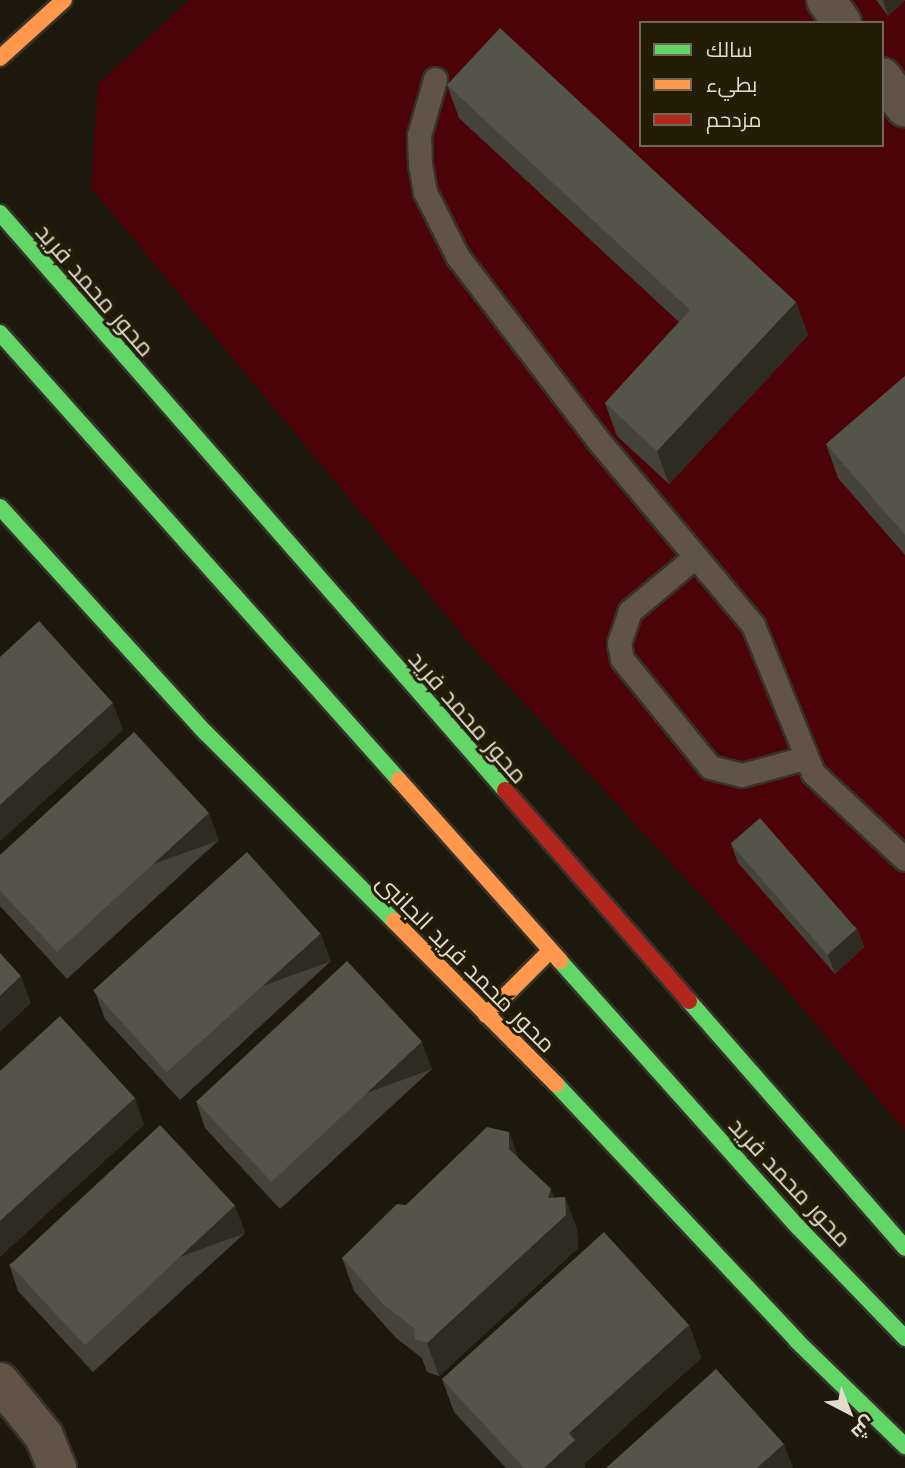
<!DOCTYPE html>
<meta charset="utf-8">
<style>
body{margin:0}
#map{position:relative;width:905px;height:1468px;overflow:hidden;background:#1d180c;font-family:Jost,Cairo,sans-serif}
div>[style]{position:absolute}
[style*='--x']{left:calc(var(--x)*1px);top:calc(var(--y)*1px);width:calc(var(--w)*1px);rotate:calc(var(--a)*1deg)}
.green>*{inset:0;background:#4b0308}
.roads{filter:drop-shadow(2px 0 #373229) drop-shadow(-2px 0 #373229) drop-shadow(0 2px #373229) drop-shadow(0 -2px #373229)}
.lane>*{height:23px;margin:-11.5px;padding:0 11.5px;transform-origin:11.5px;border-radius:11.5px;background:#615346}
.street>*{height:38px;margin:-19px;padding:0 19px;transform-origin:19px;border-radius:19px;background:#615346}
.fast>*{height:16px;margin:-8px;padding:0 8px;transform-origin:8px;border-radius:8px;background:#63d668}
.slow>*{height:16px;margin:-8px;padding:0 8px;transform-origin:8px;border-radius:8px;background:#ff974d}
.jam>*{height:16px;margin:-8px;padding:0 8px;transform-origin:8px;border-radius:8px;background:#b3261e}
.wall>*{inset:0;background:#454339}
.shaded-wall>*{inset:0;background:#2e2b20;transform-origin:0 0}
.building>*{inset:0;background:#555449;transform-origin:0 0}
span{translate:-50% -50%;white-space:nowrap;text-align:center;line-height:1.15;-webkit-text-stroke:6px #231c06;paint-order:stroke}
.street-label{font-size:24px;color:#e0dbce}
.legend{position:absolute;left:639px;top:21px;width:245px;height:126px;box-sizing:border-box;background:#231c06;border:2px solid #6f6856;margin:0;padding:9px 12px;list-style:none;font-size:21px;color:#e0dbce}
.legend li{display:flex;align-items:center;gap:14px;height:35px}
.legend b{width:35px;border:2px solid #6f6856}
.north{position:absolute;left:814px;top:1377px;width:70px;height:70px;-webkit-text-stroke:5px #231c06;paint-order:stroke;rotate:138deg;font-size:19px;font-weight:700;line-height:28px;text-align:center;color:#e0dbce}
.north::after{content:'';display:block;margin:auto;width:24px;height:32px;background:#e0dbce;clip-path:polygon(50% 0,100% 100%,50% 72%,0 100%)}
</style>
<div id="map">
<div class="green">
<i style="clip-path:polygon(evenodd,189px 0,905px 0,905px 1131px,777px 978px,475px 650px,91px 188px,98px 84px,189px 0,641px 23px,882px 23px,882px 145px,641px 145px,641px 23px)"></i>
</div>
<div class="roads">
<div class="lane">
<i style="--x:435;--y:79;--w:58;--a:105.9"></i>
<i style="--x:419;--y:135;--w:29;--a:88"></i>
<i style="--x:420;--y:164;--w:28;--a:80"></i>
<i style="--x:425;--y:192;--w:73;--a:63.1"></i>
<i style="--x:458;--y:257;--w:229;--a:52.6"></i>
<i style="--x:597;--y:439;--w:243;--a:50"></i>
<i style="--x:753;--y:625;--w:160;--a:67.9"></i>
<i style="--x:813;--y:773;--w:126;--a:43.1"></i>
<i style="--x:695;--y:557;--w:85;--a:140.3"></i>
<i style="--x:630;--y:611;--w:34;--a:109"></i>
<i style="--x:619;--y:643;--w:16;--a:79"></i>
<i style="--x:622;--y:659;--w:139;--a:50.8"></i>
<i style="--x:710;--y:767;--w:33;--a:14"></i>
<i style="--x:742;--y:775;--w:64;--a:-15.3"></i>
</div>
<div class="street">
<i style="--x:826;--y:0;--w:28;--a:55"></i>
<i style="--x:882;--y:77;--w:38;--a:53"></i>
<i style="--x:0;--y:1382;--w:70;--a:50.8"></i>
<i style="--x:44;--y:1436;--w:35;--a:68"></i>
</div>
<div class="fast">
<i style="--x:0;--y:213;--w:767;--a:48.81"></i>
<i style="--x:0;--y:333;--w:599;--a:48.25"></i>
<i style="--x:0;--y:507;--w:306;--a:47.7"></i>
<i style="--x:206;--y:733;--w:266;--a:45"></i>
<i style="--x:560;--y:961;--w:356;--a:48.2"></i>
<i style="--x:797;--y:1226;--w:156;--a:46"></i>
<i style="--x:689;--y:1001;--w:328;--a:48.8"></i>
<i style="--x:556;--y:1084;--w:352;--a:46.8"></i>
<i style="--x:797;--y:1341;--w:151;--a:44.2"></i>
</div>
<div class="slow">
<i style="--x:0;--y:58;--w:86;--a:-42.2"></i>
<i style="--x:399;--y:780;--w:242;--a:48.3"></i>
<i style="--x:394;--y:921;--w:230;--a:45.2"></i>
<i style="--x:486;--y:1015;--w:91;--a:-45"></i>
</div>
<div class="jam">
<i style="--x:505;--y:790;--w:280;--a:48.9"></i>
</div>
</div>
<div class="wall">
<i style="clip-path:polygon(876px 0,905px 0,888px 16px)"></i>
<i style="clip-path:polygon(447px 85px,796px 302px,808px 335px,669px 484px,617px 436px,605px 403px,679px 322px,459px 118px)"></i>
<i style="clip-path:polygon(905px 376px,905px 555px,838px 478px,826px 444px)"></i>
<i style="clip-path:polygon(219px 840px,67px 979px,0 906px,0 855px)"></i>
<i style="clip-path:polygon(731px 844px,857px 928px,864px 947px,835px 974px,738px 863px)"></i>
<i style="clip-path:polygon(331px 961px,180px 1100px,105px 1019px,95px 992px)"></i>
<i style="clip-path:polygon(432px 1069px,280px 1209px,205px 1128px,196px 1101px)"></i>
<i style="clip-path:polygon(509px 1132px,518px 1158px,554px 1198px,565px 1197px,577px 1230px,578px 1248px,439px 1376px,427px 1372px,422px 1358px,396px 1338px,354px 1291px,342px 1258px,406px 1205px)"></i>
<i style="clip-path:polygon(235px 1206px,245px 1233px,93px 1372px,18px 1291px,9px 1264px)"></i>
<i style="clip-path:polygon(689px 1325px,701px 1358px,584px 1464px,585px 1468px,506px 1468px,454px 1412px,442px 1379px)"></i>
</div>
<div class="shaded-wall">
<i style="clip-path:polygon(883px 0,905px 0,888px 16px)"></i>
<i style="clip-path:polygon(796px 302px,808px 335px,669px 484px,657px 451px)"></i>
<i style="clip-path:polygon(113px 703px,123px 730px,0 841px,0 805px)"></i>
<i style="left:209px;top:813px;width:29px;height:206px;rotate:70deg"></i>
<i style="clip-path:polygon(857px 928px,864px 947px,835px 974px,828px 955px)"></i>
<i style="left:321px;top:934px;width:29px;height:205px;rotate:70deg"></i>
<i style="clip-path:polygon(21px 976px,31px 1003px,0 1032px,0 996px)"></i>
<i style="left:422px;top:1042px;width:29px;height:207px;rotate:70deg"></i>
<i style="clip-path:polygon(135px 1098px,144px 1125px,0 1257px,0 1221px)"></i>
<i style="clip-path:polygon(509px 1132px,521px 1165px,509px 1149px)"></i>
<i style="clip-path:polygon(551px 1189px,562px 1219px,565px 1197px,577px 1230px,578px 1248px,439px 1376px,427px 1343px,548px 1198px)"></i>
<i style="left:235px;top:1206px;width:29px;height:206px;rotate:70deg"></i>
<i style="clip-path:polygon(689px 1325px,701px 1358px,584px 1464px,585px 1468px,544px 1468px,569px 1433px)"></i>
<i style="clip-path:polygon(784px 1444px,793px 1468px,757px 1468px)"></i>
</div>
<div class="building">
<i style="clip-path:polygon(500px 28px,796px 302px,657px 451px,605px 403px,690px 310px,447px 85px)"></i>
<i style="clip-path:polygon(905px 376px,905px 535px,826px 444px)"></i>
<i style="clip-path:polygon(39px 621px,113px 703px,0 805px,0 657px)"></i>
<i style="clip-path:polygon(134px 732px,209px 813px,57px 952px,0 890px,0 855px)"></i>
<i style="left:760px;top:818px;width:147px;height:39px;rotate:49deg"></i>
<i style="left:247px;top:852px;width:110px;height:207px;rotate:48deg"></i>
<i style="clip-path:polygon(0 953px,21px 976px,0 996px)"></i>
<i style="left:347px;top:961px;width:110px;height:206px;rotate:47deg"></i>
<i style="clip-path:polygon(60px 1016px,135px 1098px,0 1221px,0 1071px)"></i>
<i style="left:160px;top:1125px;width:110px;height:205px;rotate:47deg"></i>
<i style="clip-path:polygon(487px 1127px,509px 1132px,509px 1149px,551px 1189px,548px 1198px,565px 1197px,566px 1215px,427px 1343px,415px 1339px,414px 1328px,384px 1305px,342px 1258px,397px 1204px,406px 1205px)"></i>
<i style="clip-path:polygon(604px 1232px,689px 1325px,569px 1433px,575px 1440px,544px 1468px,524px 1468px,442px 1379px)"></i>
<i style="clip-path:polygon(716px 1369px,784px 1444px,757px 1468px,606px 1468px)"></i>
</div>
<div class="street-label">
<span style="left:95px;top:290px;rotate:49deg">محور محمد فريد</span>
<span style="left:468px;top:717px;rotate:49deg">محور محمد فريد</span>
<span style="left:466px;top:963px;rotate:45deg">محور محمد فريد الجانبى</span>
<span style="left:790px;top:1182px;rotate:47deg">محور محمد فريد</span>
</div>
<ul class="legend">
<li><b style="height:9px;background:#63d668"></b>سالك</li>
<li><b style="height:9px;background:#ff974d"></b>بطيء</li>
<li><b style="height:9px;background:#b3261e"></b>مزدحم</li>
</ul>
<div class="north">ش</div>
</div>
